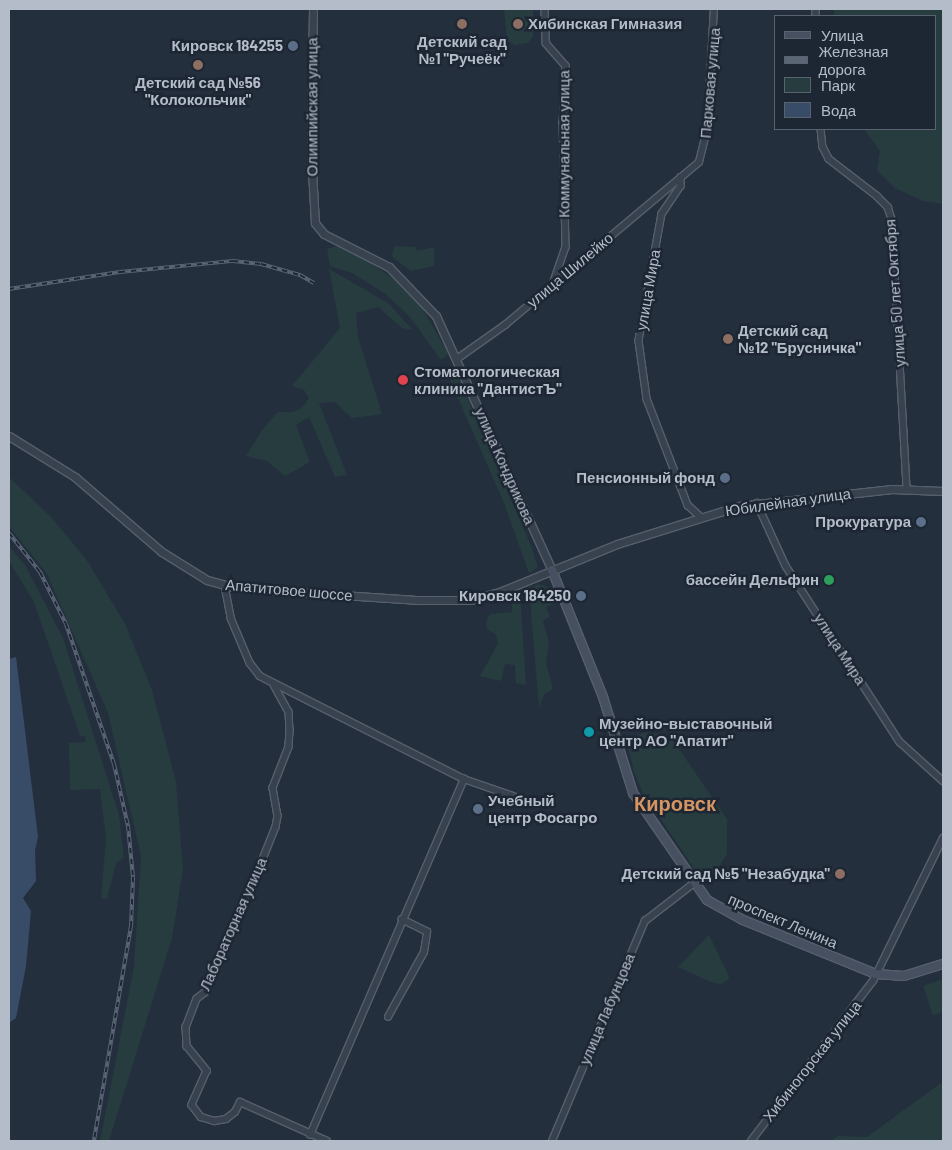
<!DOCTYPE html>
<meta charset="utf-8">
<style>
body{margin:0}
#map{position:relative;width:952px;height:1150px;overflow:hidden;background:#242f3e;font-family:Barlow,sans-serif}
div>[style]{position:absolute}
[style*='--x']{left:calc(var(--x)*1px);top:calc(var(--y)*1px);width:calc(var(--w)*1px);rotate:calc(var(--a)*1deg)}
.green>*{inset:0;background:#263c3f}
.water>*{inset:0;background:#394c67}
.roads{filter:drop-shadow(1px 0 #565f6c) drop-shadow(-1px 0 #565f6c) drop-shadow(0 1px #565f6c) drop-shadow(0 -1px #565f6c)}
.minor>*{height:5.5px;margin:-2.75px;padding:0 2.75px;transform-origin:2.75px;border-radius:2.75px;background:#38414e}
.tertiary>*{height:7px;margin:-3.5px;padding:0 3.5px;transform-origin:3.5px;border-radius:3.5px;background:#38414e}
.secondary>*{height:8px;margin:-4px;padding:0 4px;transform-origin:4px;border-radius:4px;background:#465061}
.rail>*{height:4px;margin-top:-2px;transform-origin:0;background:repeating-linear-gradient(90deg,#1d2633 0 5.5px,#5a6575 0 11px);box-sizing:border-box;border-block:1px solid #5a6575}
.dots>*{width:14px;height:14px;translate:-50% -50%;box-sizing:border-box;border:2px solid #1d2633;border-radius:50%}
span{translate:-50% -50%;white-space:nowrap;text-align:center;line-height:1.15;-webkit-text-stroke:5px #1d2633;paint-order:stroke}
.poi-label{font-size:15px;color:#b4bcc9;font-weight:700}
.left{translate:0 -50%;text-align:left}
.right{translate:-100% -50%;text-align:right}
.street-label{font-size:15px;color:#b4bcc9}
.district-label{font-size:20px;color:#d59563;font-weight:700}
.frame{position:absolute;inset:0;border:10px solid #b4bcc9;pointer-events:none}
.legend{position:absolute;left:774px;top:15px;width:162px;height:115px;box-sizing:border-box;background:#1d2633;border:1px solid #59626f;margin:0;padding:6px 9px;list-style:none;font-size:15px;color:#b4bcc9}
.legend li{display:flex;align-items:center;gap:10px;height:25px}
.legend b{width:25px;border:1px solid #59626f}
</style>
<div id="map">
<div class="green">
<i style="clip-path:polygon(504px 9px,533px 9px,533px 36px,528px 43px,515px 45px,507px 41px)"></i>
<i style="clip-path:polygon(834px 9px,943px 9px,943px 204px,923px 201px,895px 188px,877px 170px,880px 151px,864px 129px,936px 129px,936px 16px,834px 16px)"></i>
<i style="clip-path:polygon(337px 246px,363px 258px,394px 279px,422px 308px,449px 354px,441px 360px,410px 317px,387px 295px,352px 273px,330px 266px,327px 249px)"></i>
<i style="clip-path:polygon(395px 246px,415px 247px,417px 251px,434px 247px,434px 266px,411px 271px,391px 256px)"></i>
<i style="clip-path:polygon(329px 269px,388px 303px,413px 330px,402px 328px,378px 307px,356px 313px,358px 337px,382px 414px,352px 418px,335px 402px,319px 403px,347px 475px,335px 477px,309px 417px,296px 425px,310px 462px,285px 476px,267px 461px,246px 456px,262px 430px,278px 412px,293px 412px,303px 407px,309px 398px,304px 390px,292px 386px,340px 328px)"></i>
<i style="clip-path:polygon(451px 371px,456px 372px,532px 548px,538px 567px,529px 573px,504px 503px,447px 373px)"></i>
<i style="clip-path:polygon(9px 477px,51px 517px,86px 559px,125px 624px,152px 690px,176px 782px,183px 869px,172px 938px,109px 1141px,100px 1141px,134px 967px,141px 856px,108px 713px,47px 574px,9px 526px)"></i>
<i style="clip-path:polygon(9px 546px,25px 565px,63px 638px,119px 815px,124px 858px,116px 863px,107px 899px,101px 898px,106px 839px,100px 789px,70px 790px,69px 743px,86px 742px,85px 736px,80px 736px,34px 602px,9px 561px)"></i>
<i style="clip-path:polygon(538px 584px,551px 588px,554px 604px,546px 607px,550px 616px,543px 621px,549px 642px,546px 663px,553px 689px,544px 694px,539px 708px,529px 588px)"></i>
<i style="clip-path:polygon(520px 593px,526px 685px,516px 683px,515px 665px,505px 664px,501px 681px,480px 676px,498px 644px,496px 634px,487px 629px,486px 621px,490px 614px,512px 612px,512px 594px)"></i>
<i style="clip-path:polygon(646px 732px,664px 735px,675px 743px,727px 819px,727px 854px,717px 870px,702px 880px,643px 793px,634px 772px,626px 739px)"></i>
<i style="clip-path:polygon(709px 935px,728px 974px,729px 979px,722px 984px,713px 983px,678px 967px)"></i>
<i style="clip-path:polygon(943px 979px,943px 1012px,933px 1015px,923px 986px)"></i>
<i style="clip-path:polygon(941px 1083px,943px 1083px,943px 1141px,831px 1141px,838px 1136px,867px 1137px)"></i>
</div>
<div class="water">
<i style="clip-path:polygon(16px 657px,38px 837px,35px 850px,36px 881px,23px 898px,31px 911px,26px 966px,16px 1018px,9px 1023px,9px 659px)"></i>
</div>
<div class="roads">
<div class="minor">
<i style="--x:545;--y:9;--w:34;--a:88"></i>
<i style="--x:546;--y:43;--w:30;--a:49"></i>
<i style="--x:566;--y:66;--w:57;--a:93"></i>
<i style="--x:563;--y:123;--w:124;--a:88.6"></i>
<i style="--x:566;--y:247;--w:39;--a:109"></i>
<i style="--x:816;--y:9;--w:7;--a:90"></i>
<i style="--x:821;--y:129;--w:18;--a:84"></i>
<i style="--x:823;--y:147;--w:13;--a:63"></i>
<i style="--x:829;--y:159;--w:61;--a:37.6"></i>
<i style="--x:877;--y:196;--w:16;--a:45"></i>
<i style="--x:888;--y:207;--w:13;--a:72"></i>
<i style="--x:892;--y:219;--w:269;--a:86.8"></i>
<i style="--x:681;--y:177;--w:9;--a:90"></i>
<i style="--x:681;--y:186;--w:34;--a:124"></i>
<i style="--x:662;--y:214;--w:129;--a:100.3"></i>
<i style="--x:639;--y:341;--w:59;--a:82.1"></i>
<i style="--x:647;--y:399;--w:114;--a:68.9"></i>
<i style="--x:688;--y:505;--w:16;--a:43"></i>
<i style="--x:457;--y:359;--w:59;--a:-35.3"></i>
<i style="--x:505;--y:325;--w:253;--a:-40"></i>
<i style="--x:699;--y:162;--w:34;--a:-76"></i>
<i style="--x:707;--y:129;--w:120;--a:-86.7"></i>
<i style="--x:757;--y:503;--w:69;--a:65.3"></i>
<i style="--x:786;--y:566;--w:210;--a:57.1"></i>
<i style="--x:900;--y:742;--w:58;--a:42.2"></i>
<i style="--x:225;--y:586;--w:33;--a:79"></i>
<i style="--x:231;--y:618;--w:49;--a:67.1"></i>
<i style="--x:250;--y:663;--w:16;--a:52"></i>
<i style="--x:260;--y:676;--w:229;--a:26.8"></i>
<i style="--x:464;--y:779;--w:52;--a:19.1"></i>
<i style="--x:274;--y:685;--w:31;--a:61"></i>
<i style="--x:289;--y:712;--w:19;--a:87"></i>
<i style="--x:290;--y:731;--w:16;--a:94"></i>
<i style="--x:289;--y:747;--w:44;--a:111.3"></i>
<i style="--x:273;--y:788;--w:28;--a:80"></i>
<i style="--x:278;--y:816;--w:11;--a:100"></i>
<i style="--x:276;--y:827;--w:86;--a:111.8"></i>
<i style="--x:244;--y:907;--w:8;--a:130"></i>
<i style="--x:239;--y:913;--w:86;--a:112.7"></i>
<i style="--x:206;--y:992;--w:11;--a:142"></i>
<i style="--x:197;--y:999;--w:30;--a:111"></i>
<i style="--x:186;--y:1027;--w:19;--a:87"></i>
<i style="--x:187;--y:1046;--w:32;--a:51"></i>
<i style="--x:207;--y:1071;--w:37;--a:114"></i>
<i style="--x:192;--y:1105;--w:15;--a:53"></i>
<i style="--x:201;--y:1117;--w:14;--a:17"></i>
<i style="--x:214;--y:1121;--w:12;--a:-9"></i>
<i style="--x:226;--y:1119;--w:11;--a:-38"></i>
<i style="--x:235;--y:1112;--w:11;--a:-63"></i>
<i style="--x:240;--y:1102;--w:95;--a:24.1"></i>
<i style="--x:388;--y:1017;--w:74;--a:-61"></i>
<i style="--x:424;--y:952;--w:20;--a:-81"></i>
<i style="--x:427;--y:932;--w:28;--a:-154"></i>
<i style="--x:310;--y:1135;--w:388;--a:-66.6"></i>
<i style="--x:552;--y:1141;--w:239;--a:-67.1"></i>
<i style="--x:645;--y:921;--w:61;--a:-37.6"></i>
<i style="--x:751;--y:1141;--w:201;--a:-52.7"></i>
<i style="--x:873;--y:981;--w:159;--a:-63.9"></i>
</div>
<div class="tertiary">
<i style="--x:313;--y:9;--w:143;--a:90.8"></i>
<i style="--x:311;--y:152;--w:71;--a:86.8"></i>
<i style="--x:315;--y:223;--w:14;--a:51"></i>
<i style="--x:324;--y:234;--w:73;--a:26.9"></i>
<i style="--x:389;--y:267;--w:68;--a:46.2"></i>
<i style="--x:436;--y:316;--w:279;--a:65.5"></i>
<i style="--x:9;--y:436;--w:78;--a:31.8"></i>
<i style="--x:75;--y:477;--w:115;--a:40.8"></i>
<i style="--x:162;--y:552;--w:53;--a:31.9"></i>
<i style="--x:207;--y:580;--w:31;--a:15"></i>
<i style="--x:237;--y:588;--w:183;--a:3.8"></i>
<i style="--x:420;--y:600;--w:50;--a:0"></i>
<i style="--x:470;--y:600;--w:28;--a:-15"></i>
<i style="--x:497;--y:593;--w:130;--a:-22.2"></i>
<i style="--x:617;--y:544;--w:128;--a:-17.3"></i>
<i style="--x:739;--y:506;--w:154;--a:-6.3"></i>
<i style="--x:892;--y:489;--w:51;--a:2.2"></i>
</div>
<div class="secondary">
<i style="--x:552;--y:570;--w:137;--a:68.1"></i>
<i style="--x:603;--y:697;--w:101;--a:72.6"></i>
<i style="--x:633;--y:793;--w:130;--a:55.3"></i>
<i style="--x:707;--y:900;--w:41;--a:29.1"></i>
<i style="--x:743;--y:920;--w:144;--a:22.1"></i>
<i style="--x:876;--y:974;--w:28;--a:4"></i>
<i style="--x:904;--y:976;--w:41;--a:-17.1"></i>
</div>
</div>
<div class="rail">
<i style="--x:9;--y:289;--w:112;--a:-8.7"></i>
<i style="--x:120;--y:272;--w:114;--a:-5.6"></i>
<i style="--x:233;--y:261;--w:28;--a:6"></i>
<i style="--x:261;--y:264;--w:41;--a:15.8"></i>
<i style="--x:300;--y:275;--w:16;--a:30"></i>
<i style="--x:9;--y:533;--w:50;--a:51.5"></i>
<i style="--x:40;--y:572;--w:58;--a:63.4"></i>
<i style="--x:66;--y:624;--w:148;--a:71.1"></i>
<i style="--x:114;--y:764;--w:64;--a:77.3"></i>
<i style="--x:128;--y:826;--w:51;--a:84.4"></i>
<i style="--x:133;--y:877;--w:49;--a:92.3"></i>
<i style="--x:131;--y:926;--w:218;--a:99.8"></i>
</div>
<div class="dots">
<i style="left:462px;top:24px;background:#8d6e63"></i>
<i style="left:518px;top:24px;background:#8d6e63"></i>
<i style="left:293px;top:46px;background:#5c6f8a"></i>
<i style="left:198px;top:65px;background:#8d6e63"></i>
<i style="left:728px;top:339px;background:#8d6e63"></i>
<i style="left:403px;top:380px;background:#e0444e"></i>
<i style="left:725px;top:478px;background:#5c6f8a"></i>
<i style="left:921px;top:522px;background:#5c6f8a"></i>
<i style="left:829px;top:580px;background:#2e9e5b"></i>
<i style="left:581px;top:596px;background:#5c6f8a"></i>
<i style="left:589px;top:732px;background:#0f9aa8"></i>
<i style="left:478px;top:809px;background:#5c6f8a"></i>
<i style="left:840px;top:874px;background:#8d6e63"></i>
</div>
<div class="poi-label">
<span class="left" style="left:528px;top:24px">Хибинская Гимназия</span>
<span style="left:462px;top:50px">Детский сад<br>№1 "Ручеёк"</span>
<span class="right" style="left:283px;top:46px">Кировск 184255</span>
<span style="left:198px;top:91px">Детский сад №56<br>"Колокольчик"</span>
<span class="left" style="left:738px;top:339px">Детский сад<br>№12 "Брусничка"</span>
<span class="left" style="left:414px;top:380px">Стоматологическая<br>клиника "ДантистЪ"</span>
<span class="right" style="left:715px;top:478px">Пенсионный фонд</span>
<span class="right" style="left:911px;top:522px">Прокуратура</span>
<span class="right" style="left:819px;top:580px">бассейн Дельфин</span>
<span class="right" style="left:571px;top:596px">Кировск 184250</span>
<span class="left" style="left:599px;top:732px">Музейно-выставочный<br>центр АО "Апатит"</span>
<span class="left" style="left:488px;top:809px">Учебный<br>центр Фосагро</span>
<span class="right" style="left:830px;top:874px">Детский сад №5 "Незабудка"</span>
</div>
<div class="street-label">
<span style="left:710px;top:83px;rotate:-85deg">Парковая улица</span>
<span style="left:312px;top:107px;rotate:-90deg">Олимпийская улица</span>
<span style="left:564px;top:144px;rotate:-90deg">Коммунальная улица</span>
<span style="left:570px;top:270px;rotate:-40deg">улица Шилейко</span>
<span style="left:648px;top:290px;rotate:-80deg">улица Мира</span>
<span style="left:895px;top:293px;rotate:-94deg">улица 50 лет Октября</span>
<span style="left:505px;top:466px;rotate:66deg">улица Кондрикова</span>
<span style="left:788px;top:502px;rotate:-8deg">Юбилейная улица</span>
<span style="left:289px;top:590px;rotate:5deg">Апатитовое шоссе</span>
<span style="left:840px;top:649px;rotate:57deg">улица Мира</span>
<span style="left:783px;top:921px;rotate:23deg">проспект Ленина</span>
<span style="left:233px;top:924px;rotate:-66deg">Лабораторная улица</span>
<span style="left:607px;top:1009px;rotate:-67deg">улица Лабунцова</span>
<span style="left:812px;top:1061px;rotate:-52deg">Хибиногорская улица</span>
</div>
<div class="district-label">
<span style="left:675px;top:803px">Кировск</span>
</div>
<div class="frame"></div>
<ul class="legend">
<li><b style="height:6px;background:#465061"></b>Улица</li>
<li><b style="height:6px;background:#5a6575"></b>Железная дорога</li>
<li><b style="height:14px;background:#263c3f"></b>Парк</li>
<li><b style="height:14px;background:#394c67"></b>Вода</li>
</ul>
</div>
